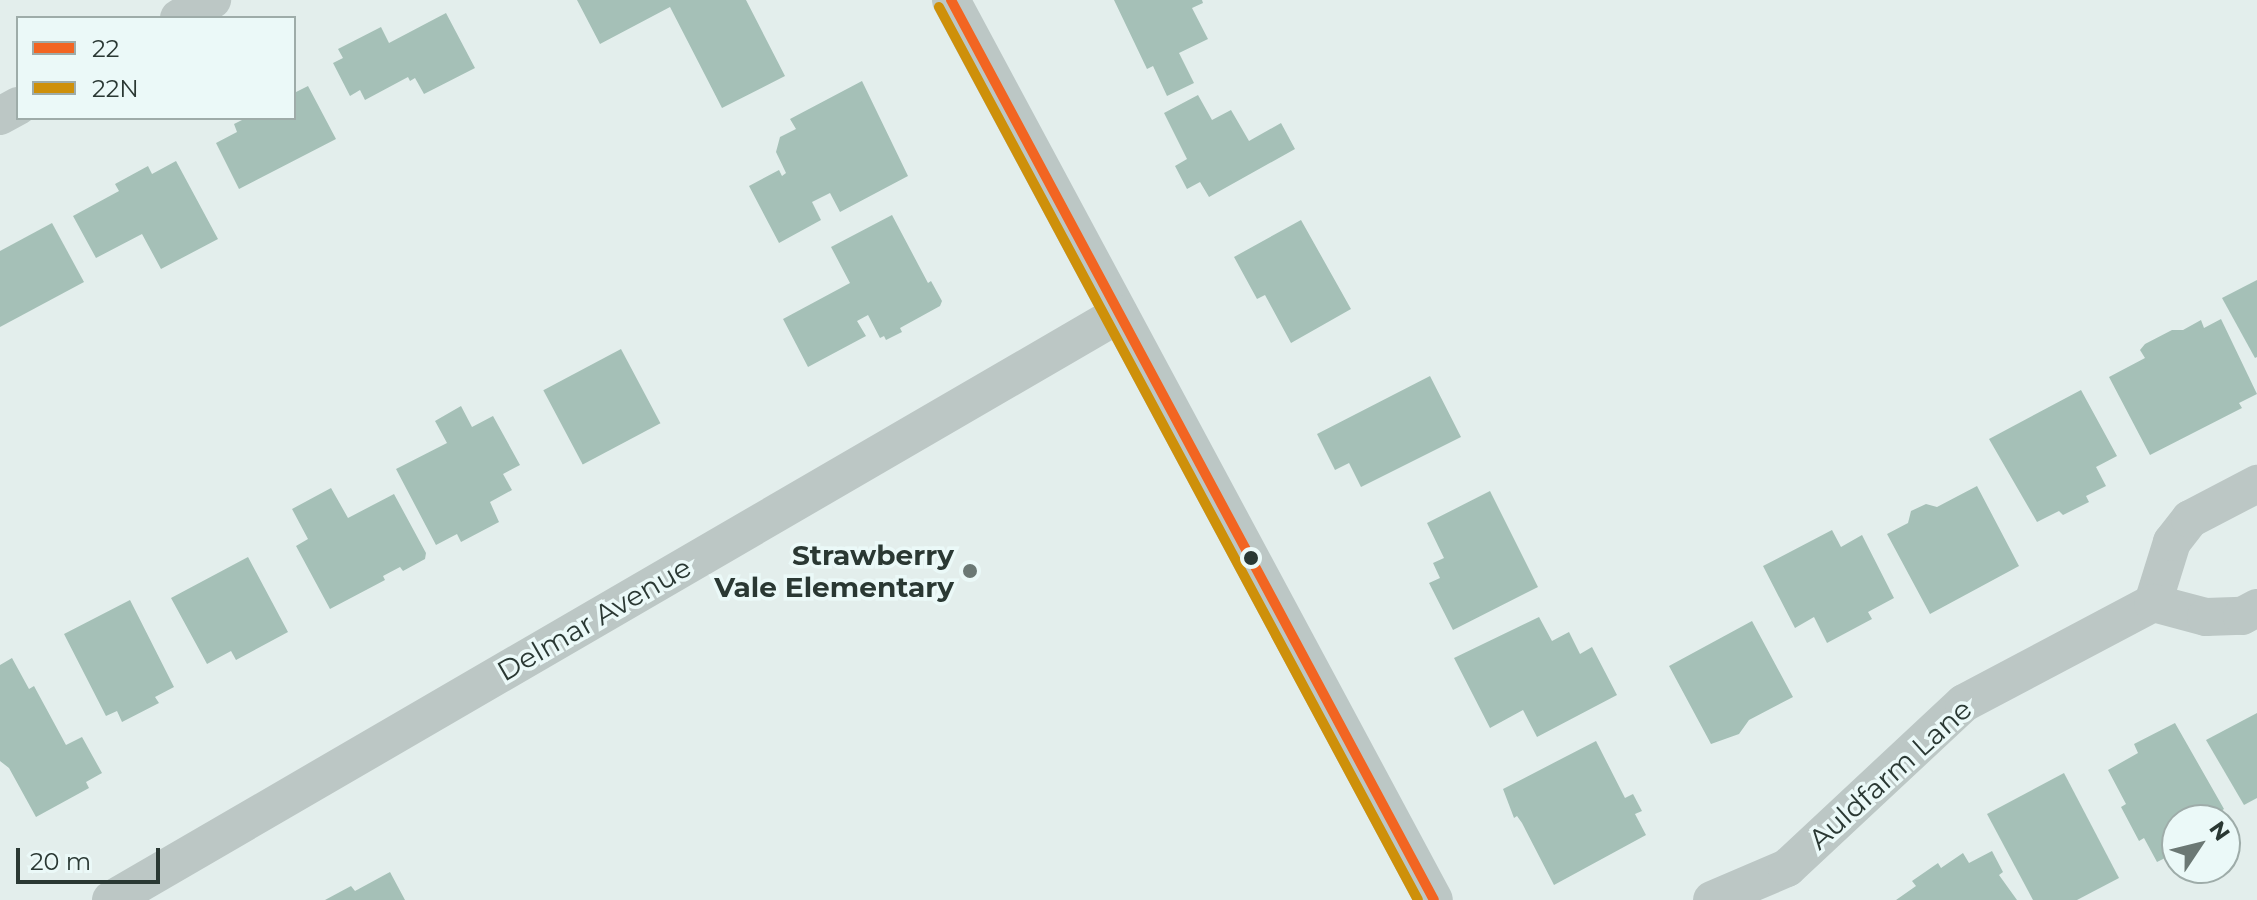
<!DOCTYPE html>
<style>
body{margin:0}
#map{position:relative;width:2257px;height:900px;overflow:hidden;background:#e3eeec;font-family:Montserrat,sans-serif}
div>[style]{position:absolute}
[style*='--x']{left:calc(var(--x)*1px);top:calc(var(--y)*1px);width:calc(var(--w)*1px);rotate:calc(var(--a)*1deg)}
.building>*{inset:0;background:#a5c0b7;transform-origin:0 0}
.street>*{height:38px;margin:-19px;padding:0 19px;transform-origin:19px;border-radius:19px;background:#bcc7c5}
.bus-1>*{height:10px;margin:-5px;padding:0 5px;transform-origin:5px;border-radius:5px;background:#f26522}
.bus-2>*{height:10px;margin:-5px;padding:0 5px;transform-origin:5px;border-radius:5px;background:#ce900a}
.dots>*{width:22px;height:22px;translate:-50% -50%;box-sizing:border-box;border:4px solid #ebf9f8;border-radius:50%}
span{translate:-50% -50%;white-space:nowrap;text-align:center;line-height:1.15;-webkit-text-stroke:7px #ebf9f8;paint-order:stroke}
.poi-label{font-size:28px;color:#2a3833;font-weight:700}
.right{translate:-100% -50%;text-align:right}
.street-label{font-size:28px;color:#2a3833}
.legend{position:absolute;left:16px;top:16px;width:280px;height:104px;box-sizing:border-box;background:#ebf9f8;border:2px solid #9eaca9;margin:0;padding:10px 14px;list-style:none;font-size:24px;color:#2a3833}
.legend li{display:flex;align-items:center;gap:16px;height:40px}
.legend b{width:40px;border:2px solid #9eaca9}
.north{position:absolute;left:2161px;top:804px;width:80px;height:80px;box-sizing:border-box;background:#ebf9f8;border:2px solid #9eaca9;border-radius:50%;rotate:55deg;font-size:22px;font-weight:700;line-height:32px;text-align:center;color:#2a3833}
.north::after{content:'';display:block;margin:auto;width:28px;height:36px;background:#6b7874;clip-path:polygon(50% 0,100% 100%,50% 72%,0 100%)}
.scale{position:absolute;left:16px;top:848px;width:144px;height:36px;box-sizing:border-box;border:4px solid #2a3833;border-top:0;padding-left:10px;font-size:24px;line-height:28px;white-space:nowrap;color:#2a3833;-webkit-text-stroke:6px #ebf9f8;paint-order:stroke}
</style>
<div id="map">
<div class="building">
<i style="clip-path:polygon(577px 0,746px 0,785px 76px,722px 108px,670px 7px,600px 44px)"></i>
<i style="clip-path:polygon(1114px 0,1202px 0,1203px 3px,1192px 8px,1208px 39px,1179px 53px,1194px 83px,1167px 96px,1153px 66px,1147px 69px)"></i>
<i style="clip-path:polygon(446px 13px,475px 68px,424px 94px,415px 78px,410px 81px,408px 77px,365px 100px,360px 90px,350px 96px,333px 63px,343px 58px,338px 49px,381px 27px,389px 43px)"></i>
<i style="clip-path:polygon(862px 81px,908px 176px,840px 212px,830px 193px,812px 202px,821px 220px,779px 243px,749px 186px,779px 170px,782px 176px,786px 173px,776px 152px,780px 137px,796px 129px,790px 119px)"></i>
<i style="clip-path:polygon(308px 86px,336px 139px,239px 189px,216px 143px,237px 132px,234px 124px,246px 118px,294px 118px,294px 93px)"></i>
<i style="clip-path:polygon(1198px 95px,1212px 120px,1231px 110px,1249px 141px,1281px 123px,1295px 149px,1209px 197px,1200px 182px,1187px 189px,1175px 166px,1187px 159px,1164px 113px)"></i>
<i style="clip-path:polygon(176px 161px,218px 239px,161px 269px,142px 234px,96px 258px,73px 216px,119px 191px,115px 184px,148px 166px,152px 174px)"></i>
<i style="clip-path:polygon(892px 215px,928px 283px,931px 281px,942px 301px,940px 306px,900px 328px,902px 332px,886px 340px,884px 336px,880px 338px,868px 315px,857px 321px,866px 336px,808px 367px,783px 319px,850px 283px,831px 247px)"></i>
<i style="clip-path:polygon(1301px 220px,1351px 309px,1291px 343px,1265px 295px,1257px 299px,1234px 257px)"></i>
<i style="clip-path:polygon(52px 223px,84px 282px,0 327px,0 251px)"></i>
<i style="clip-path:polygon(2257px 280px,2257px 357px,2255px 358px,2222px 298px)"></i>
<i style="clip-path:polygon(2221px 319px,2257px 394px,2239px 403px,2242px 408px,2150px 455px,2109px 377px,2145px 358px,2140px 350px,2145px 344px,2172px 330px,2183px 330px,2201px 320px,2204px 328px)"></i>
<i style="left:621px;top:349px;width:84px;height:88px;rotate:62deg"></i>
<i style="clip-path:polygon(1430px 376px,1461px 437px,1361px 487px,1349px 463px,1335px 470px,1317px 434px)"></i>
<i style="clip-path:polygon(2081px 390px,2117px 456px,2096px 467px,2106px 486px,2086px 496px,2089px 502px,2063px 515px,2059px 511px,2037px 522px,1989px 439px)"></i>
<i style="clip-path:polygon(461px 406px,472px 427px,493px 416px,520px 465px,503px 474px,512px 490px,490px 502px,499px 522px,461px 542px,457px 534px,436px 545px,396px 469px,447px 443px,435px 421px)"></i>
<i style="clip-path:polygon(1977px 486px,2019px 566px,1930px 614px,1887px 534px,1908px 523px,1911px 511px,1926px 504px,1937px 507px)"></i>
<i style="clip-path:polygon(331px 488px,348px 518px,394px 494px,426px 553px,425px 559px,403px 571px,400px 567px,383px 576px,385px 580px,330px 609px,296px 546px,308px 539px,292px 509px)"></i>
<i style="clip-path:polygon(1490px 491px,1538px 587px,1453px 630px,1429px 583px,1440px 578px,1433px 563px,1444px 558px,1427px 523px)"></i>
<i style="clip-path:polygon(1832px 530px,1841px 547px,1862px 535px,1894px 598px,1868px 612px,1872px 619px,1827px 643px,1814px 617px,1795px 628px,1763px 566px)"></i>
<i style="clip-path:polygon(248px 557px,288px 632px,236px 660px,231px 651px,207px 664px,171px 598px)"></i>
<i style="clip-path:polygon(130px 600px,174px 687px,155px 697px,159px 703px,122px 722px,117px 711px,106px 716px,64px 634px)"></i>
<i style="clip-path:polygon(1539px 617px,1552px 641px,1569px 632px,1580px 654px,1592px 647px,1617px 695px,1537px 737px,1523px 710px,1490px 728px,1454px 658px)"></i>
<i style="clip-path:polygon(1752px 621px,1793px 697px,1749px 720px,1739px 734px,1711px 744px,1669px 666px)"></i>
<i style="clip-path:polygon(12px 658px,29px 689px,34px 686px,66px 745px,82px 737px,102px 773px,86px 782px,89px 788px,36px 817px,9px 768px,0 761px,0 665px)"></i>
<i style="clip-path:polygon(2257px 713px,2257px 798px,2244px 805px,2206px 740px)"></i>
<i style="clip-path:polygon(2175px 723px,2224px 809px,2208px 820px,2177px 820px,2177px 852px,2157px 862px,2144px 838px,2139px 841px,2121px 807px,2126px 804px,2108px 770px,2138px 753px,2134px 744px)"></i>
<i style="clip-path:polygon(1596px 741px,1625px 798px,1633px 794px,1642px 811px,1635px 814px,1646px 835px,1554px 885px,1522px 823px,1517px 816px,1514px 818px,1503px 789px)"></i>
<i style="clip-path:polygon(2064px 773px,2119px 878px,2077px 900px,2033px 900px,1987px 814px)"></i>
<i style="clip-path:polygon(1992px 851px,2003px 872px,1999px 875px,2017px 900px,1896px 900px,1916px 886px,1912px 881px,1938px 863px,1941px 868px,1963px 853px,1969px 863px)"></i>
<i style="clip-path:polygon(390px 872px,405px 900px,325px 900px,351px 886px,355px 891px)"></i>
</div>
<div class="street">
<i style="--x:951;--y:0;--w:1021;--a:61.78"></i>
<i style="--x:179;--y:18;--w:38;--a:-29"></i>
<i style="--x:0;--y:116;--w:21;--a:-29"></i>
<i style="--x:2153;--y:603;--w:64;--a:-72.7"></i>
<i style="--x:2172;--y:542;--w:29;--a:-52"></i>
<i style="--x:2190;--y:519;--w:76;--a:-27.6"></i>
<i style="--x:111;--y:900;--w:1166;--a:-30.17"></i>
<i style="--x:1712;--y:900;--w:82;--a:-23.1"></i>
<i style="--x:1787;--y:868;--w:242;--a:-43"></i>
<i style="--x:1964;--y:703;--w:214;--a:-27.9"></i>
<i style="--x:2153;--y:603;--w:55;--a:14.8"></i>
<i style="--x:2206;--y:617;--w:36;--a:-2"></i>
<i style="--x:2242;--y:616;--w:17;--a:-28"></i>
</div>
<div class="bus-1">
<i style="--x:951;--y:0;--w:1021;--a:61.78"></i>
</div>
<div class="bus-2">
<i style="--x:939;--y:7;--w:1013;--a:61.79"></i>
</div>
<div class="dots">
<i style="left:1251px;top:558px;background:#2a3833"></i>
<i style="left:970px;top:571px;background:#6b7874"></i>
</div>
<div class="poi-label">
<span class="right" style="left:954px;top:571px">Strawberry<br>Vale Elementary</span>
</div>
<div class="street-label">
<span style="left:594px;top:619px;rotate:-30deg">Delmar Avenue</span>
<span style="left:1890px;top:774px;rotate:-42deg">Auldfarm Lane</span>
</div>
<ul class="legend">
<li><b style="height:10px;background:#f26522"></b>22</li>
<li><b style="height:10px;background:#ce900a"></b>22N</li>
</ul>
<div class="north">N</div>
<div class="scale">20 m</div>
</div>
